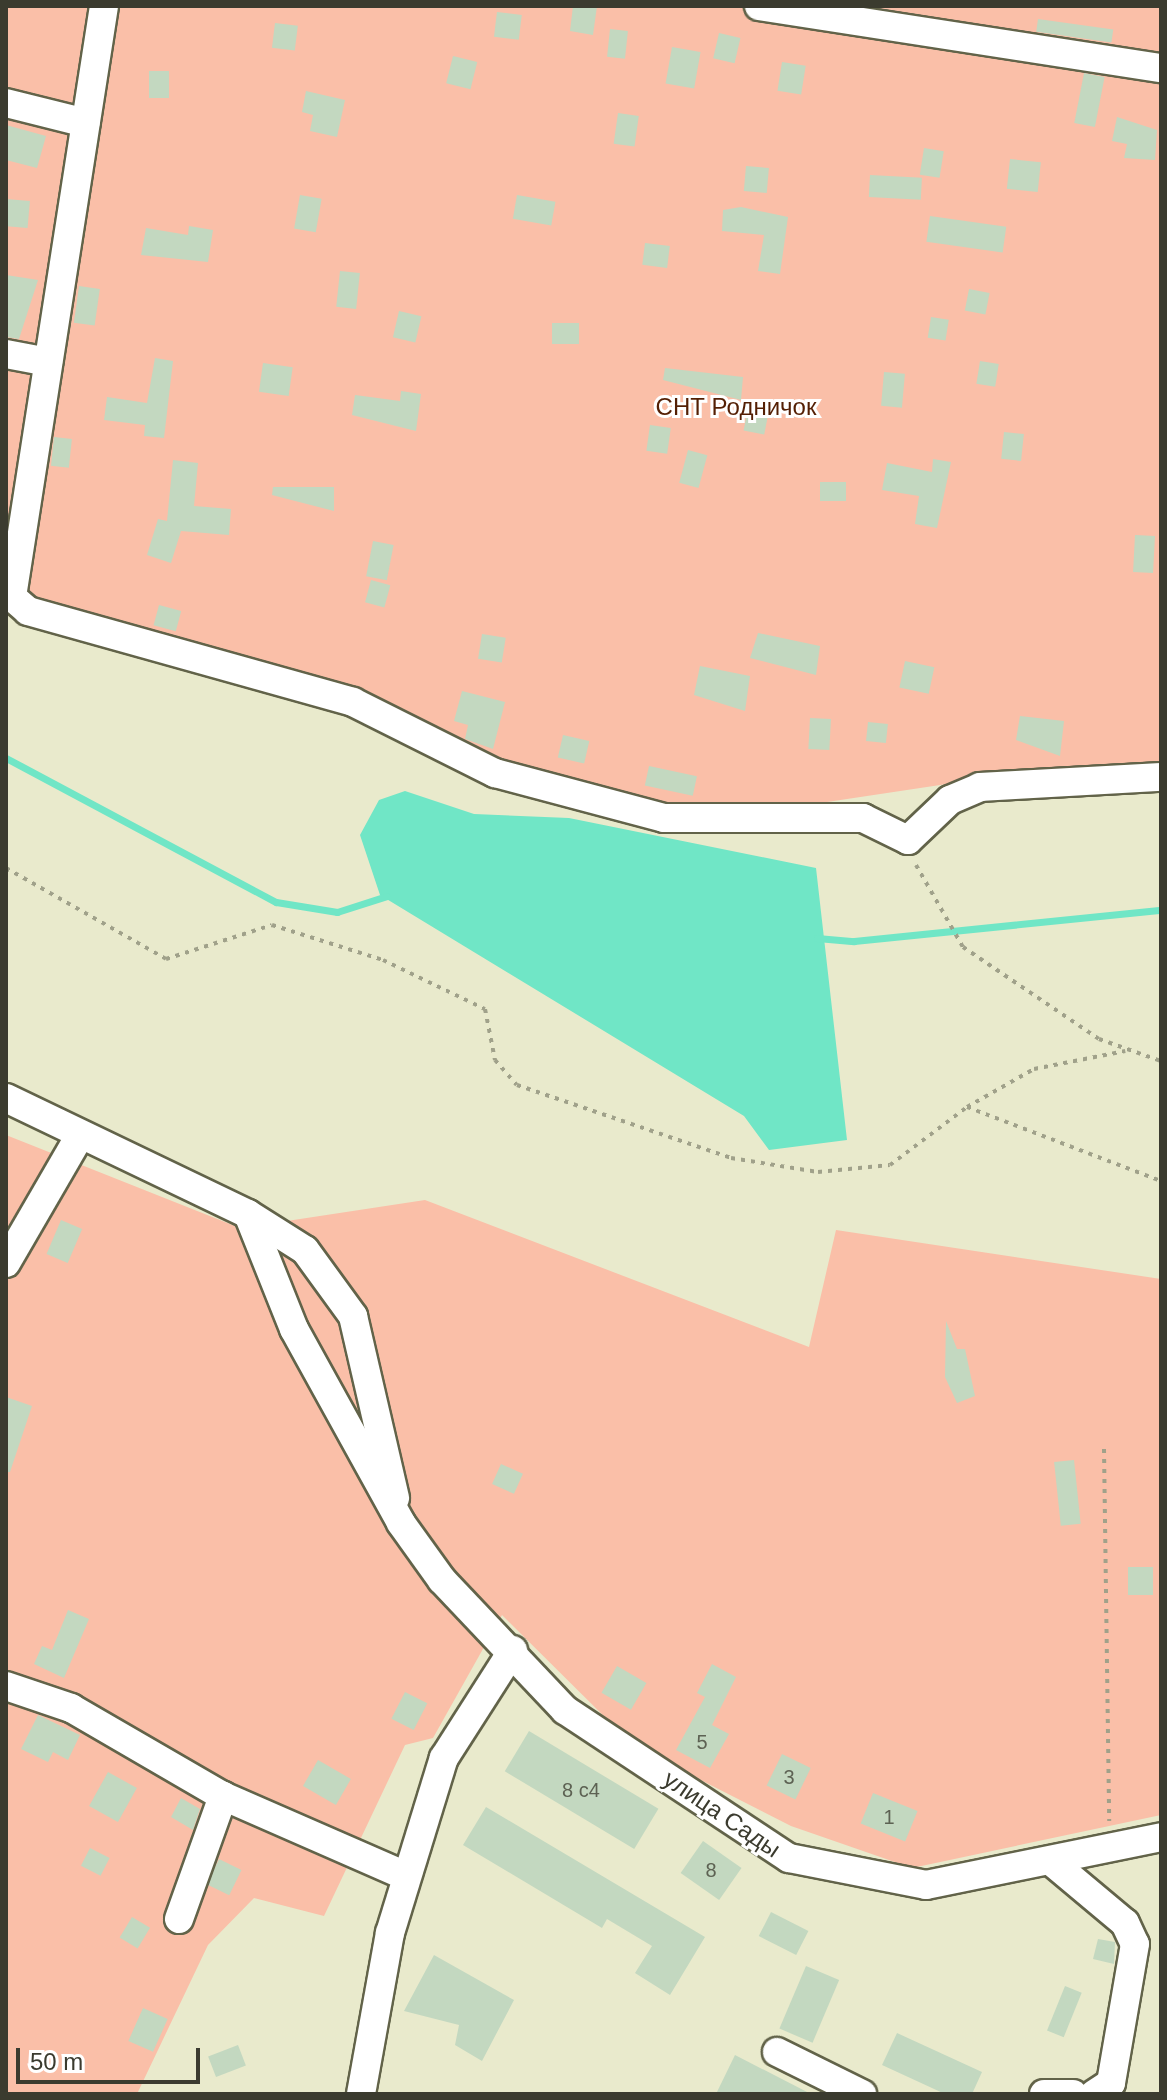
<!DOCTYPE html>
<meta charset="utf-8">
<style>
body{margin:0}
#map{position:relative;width:1167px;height:2100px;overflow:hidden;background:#e9eacc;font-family:Helvetica,sans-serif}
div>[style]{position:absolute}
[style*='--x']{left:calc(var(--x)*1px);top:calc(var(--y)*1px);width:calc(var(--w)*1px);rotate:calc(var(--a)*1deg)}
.green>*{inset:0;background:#fabfa8}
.water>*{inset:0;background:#70e6c6}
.stream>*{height:7px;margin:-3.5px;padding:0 3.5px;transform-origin:3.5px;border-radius:3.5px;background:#70e6c6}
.building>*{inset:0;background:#c3d8c0;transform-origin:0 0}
.path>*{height:4px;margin-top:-2px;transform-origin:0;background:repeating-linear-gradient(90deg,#a0a18a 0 4px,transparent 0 10px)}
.roads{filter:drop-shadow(2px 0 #626349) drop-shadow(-2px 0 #626349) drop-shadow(0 2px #626349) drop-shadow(0 -2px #626349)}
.minor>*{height:28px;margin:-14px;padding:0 14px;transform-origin:14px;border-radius:14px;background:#fff}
span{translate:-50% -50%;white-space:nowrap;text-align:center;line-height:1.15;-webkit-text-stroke:6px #fff;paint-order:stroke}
.number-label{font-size:20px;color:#5d6253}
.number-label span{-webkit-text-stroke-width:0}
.park-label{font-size:24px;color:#541f04}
.street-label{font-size:24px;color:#3b3b2f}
.frame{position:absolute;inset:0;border:8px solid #3b3b2f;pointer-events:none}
.scale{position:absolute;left:16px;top:2048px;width:184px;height:36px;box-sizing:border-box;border:4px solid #3b3b2f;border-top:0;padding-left:10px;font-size:24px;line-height:28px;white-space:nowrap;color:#3b3b2f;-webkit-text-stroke:6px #fff;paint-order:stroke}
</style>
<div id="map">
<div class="green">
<i style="clip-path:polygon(6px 6px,1161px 6px,1161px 769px,980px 779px,774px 810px,646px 806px,6px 599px)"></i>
<i style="clip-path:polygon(6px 1135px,240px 1228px,425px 1200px,809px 1347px,836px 1230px,1161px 1279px,1161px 1815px,912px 1868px,791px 1826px,634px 1746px,502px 1615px,433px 1738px,405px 1745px,324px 1916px,254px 1898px,208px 1945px,137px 2094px,6px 2094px)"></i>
</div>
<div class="water">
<i style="clip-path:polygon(405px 791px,474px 814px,569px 818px,816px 868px,847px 1140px,769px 1150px,744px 1116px,380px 895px,360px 835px,379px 800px)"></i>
</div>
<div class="stream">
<i style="--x:6;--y:758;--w:306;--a:28.1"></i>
<i style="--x:276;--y:902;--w:62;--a:9.3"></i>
<i style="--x:337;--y:912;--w:52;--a:-17.7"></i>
<i style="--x:817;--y:938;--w:37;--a:5"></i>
<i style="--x:854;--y:941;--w:309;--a:-5.8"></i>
</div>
<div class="building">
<i style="clip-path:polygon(573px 6px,597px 6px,593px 35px,570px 31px)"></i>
<i style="left:497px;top:12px;width:25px;height:25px;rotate:7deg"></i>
<i style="left:1038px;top:19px;width:76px;height:13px;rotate:8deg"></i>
<i style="left:275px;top:23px;width:23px;height:25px;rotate:7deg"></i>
<i style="left:610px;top:29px;width:18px;height:28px;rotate:6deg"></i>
<i style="left:719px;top:33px;width:22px;height:26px;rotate:13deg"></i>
<i style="left:672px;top:47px;width:29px;height:37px;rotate:10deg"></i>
<i style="left:453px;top:56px;width:25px;height:28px;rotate:14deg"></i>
<i style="left:782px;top:62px;width:24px;height:29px;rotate:9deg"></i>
<i style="left:149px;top:71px;width:20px;height:27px"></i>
<i style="left:1084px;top:73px;width:21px;height:51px;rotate:11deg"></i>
<i style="clip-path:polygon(306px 91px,345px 100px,337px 137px,310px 131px,313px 115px,302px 112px)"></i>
<i style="left:618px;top:113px;width:21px;height:31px;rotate:8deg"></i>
<i style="clip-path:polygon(1117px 117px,1157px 130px,1155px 160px,1124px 158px,1127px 144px,1112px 141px)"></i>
<i style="clip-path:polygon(6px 125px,46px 136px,37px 168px,6px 160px)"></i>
<i style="left:924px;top:148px;width:20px;height:27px;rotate:9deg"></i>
<i style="left:1010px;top:159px;width:31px;height:30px;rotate:6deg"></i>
<i style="left:746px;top:166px;width:23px;height:25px;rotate:5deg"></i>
<i style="left:870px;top:175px;width:52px;height:22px;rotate:3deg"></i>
<i style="left:300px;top:195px;width:22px;height:34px;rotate:10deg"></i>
<i style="left:517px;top:195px;width:39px;height:24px;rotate:10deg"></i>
<i style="left:6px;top:199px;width:24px;height:27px;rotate:5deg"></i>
<i style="clip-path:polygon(741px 207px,788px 217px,780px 274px,758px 271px,764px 235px,722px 231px,723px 210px)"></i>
<i style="left:930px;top:216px;width:77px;height:26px;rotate:8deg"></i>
<i style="clip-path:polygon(189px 226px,213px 230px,208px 262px,141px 255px,146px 228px,188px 235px)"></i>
<i style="left:645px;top:243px;width:25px;height:22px;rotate:7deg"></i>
<i style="left:340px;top:271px;width:20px;height:36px;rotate:6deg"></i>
<i style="clip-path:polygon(6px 275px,38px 280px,19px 339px,6px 337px)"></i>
<i style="left:79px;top:286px;width:21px;height:37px;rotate:8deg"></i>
<i style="left:969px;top:289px;width:21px;height:22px;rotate:11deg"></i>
<i style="left:399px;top:311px;width:23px;height:27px;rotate:13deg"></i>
<i style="left:931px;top:317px;width:18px;height:21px;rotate:9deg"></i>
<i style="left:552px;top:323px;width:27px;height:21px"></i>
<i style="clip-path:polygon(155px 358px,173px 361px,164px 438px,144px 436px,145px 425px,104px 420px,107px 397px,147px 403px)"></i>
<i style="left:980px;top:361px;width:19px;height:23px;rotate:9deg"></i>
<i style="left:263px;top:363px;width:30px;height:29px;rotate:8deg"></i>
<i style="clip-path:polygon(665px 368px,743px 377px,741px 400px,663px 380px)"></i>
<i style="left:884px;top:372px;width:21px;height:34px;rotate:5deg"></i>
<i style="clip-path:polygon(401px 391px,421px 394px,416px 431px,352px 415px,355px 395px,400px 401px)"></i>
<i style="left:748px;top:408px;width:21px;height:23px;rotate:11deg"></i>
<i style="left:650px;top:425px;width:21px;height:26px;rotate:8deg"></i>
<i style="left:1004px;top:432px;width:20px;height:27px;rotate:6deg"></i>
<i style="left:54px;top:437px;width:18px;height:29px;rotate:6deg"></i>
<i style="left:688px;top:450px;width:20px;height:34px;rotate:15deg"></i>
<i style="clip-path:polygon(933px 459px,951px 462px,937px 528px,915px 524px,919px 496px,882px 490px,887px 463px,932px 472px)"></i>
<i style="clip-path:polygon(173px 460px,198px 463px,194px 506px,231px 509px,229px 535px,181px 531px,171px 563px,147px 555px,158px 519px,167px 521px)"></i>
<i style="left:820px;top:482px;width:26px;height:19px"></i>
<i style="clip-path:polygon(273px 487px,334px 487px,334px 511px,272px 495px)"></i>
<i style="left:1135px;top:535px;width:20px;height:37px;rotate:3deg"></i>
<i style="left:373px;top:541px;width:21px;height:36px;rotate:11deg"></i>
<i style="left:371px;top:580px;width:20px;height:23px;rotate:15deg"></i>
<i style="left:159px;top:605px;width:23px;height:21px;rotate:15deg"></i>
<i style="clip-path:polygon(758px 633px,820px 646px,816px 675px,750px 658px)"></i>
<i style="left:482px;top:634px;width:24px;height:25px;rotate:9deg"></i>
<i style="left:905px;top:661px;width:30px;height:27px;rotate:12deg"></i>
<i style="clip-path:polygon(700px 666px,750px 676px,745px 711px,694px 695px)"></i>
<i style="clip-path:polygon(462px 691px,505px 702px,493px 749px,465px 739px,468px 725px,454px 721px)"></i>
<i style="clip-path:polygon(1020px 716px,1064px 721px,1060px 756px,1016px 740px)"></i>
<i style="left:810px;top:718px;width:21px;height:31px;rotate:3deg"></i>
<i style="left:868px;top:722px;width:20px;height:19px;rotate:6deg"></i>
<i style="left:563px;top:735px;width:27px;height:23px;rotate:13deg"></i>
<i style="left:649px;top:766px;width:49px;height:20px;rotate:12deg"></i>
<i style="left:61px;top:1220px;width:23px;height:37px;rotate:23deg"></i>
<i style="clip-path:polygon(946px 1321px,957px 1349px,965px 1349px,975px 1396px,957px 1403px,945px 1377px)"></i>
<i style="clip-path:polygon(6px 1397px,32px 1406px,10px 1472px,6px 1472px)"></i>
<i style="left:1074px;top:1460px;width:64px;height:20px;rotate:84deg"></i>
<i style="left:501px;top:1464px;width:24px;height:22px;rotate:24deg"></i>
<i style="left:1128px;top:1567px;width:25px;height:28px"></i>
<i style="clip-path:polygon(68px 1610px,89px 1619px,64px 1678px,34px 1664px,42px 1646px,52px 1650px)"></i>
<i style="clip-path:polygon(712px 1664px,736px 1677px,712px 1725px,729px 1734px,710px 1768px,676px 1750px,705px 1697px,697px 1693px)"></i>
<i style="left:617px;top:1666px;width:34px;height:31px;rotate:30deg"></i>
<i style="left:405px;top:1692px;width:25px;height:30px;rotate:27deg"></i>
<i style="clip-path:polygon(38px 1715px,80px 1735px,68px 1760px,53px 1752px,48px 1762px,21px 1749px)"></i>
<i style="left:529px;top:1731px;width:151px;height:47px;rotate:31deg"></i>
<i style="left:782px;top:1754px;width:32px;height:35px;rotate:26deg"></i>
<i style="left:318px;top:1760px;width:38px;height:30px;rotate:30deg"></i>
<i style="left:108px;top:1772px;width:33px;height:39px;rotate:29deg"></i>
<i style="left:873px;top:1793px;width:48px;height:33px;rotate:22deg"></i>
<i style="clip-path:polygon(181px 1798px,200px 1809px,193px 1830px,171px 1817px)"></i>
<i style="clip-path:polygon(486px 1807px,705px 1937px,670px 1995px,635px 1973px,652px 1946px,607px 1919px,602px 1928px,463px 1845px)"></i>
<i style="left:703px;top:1841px;width:47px;height:39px;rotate:35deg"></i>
<i style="left:90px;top:1848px;width:22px;height:20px;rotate:27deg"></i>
<i style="left:219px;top:1859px;width:25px;height:28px;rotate:26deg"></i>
<i style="left:771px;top:1912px;width:42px;height:27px;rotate:27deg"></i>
<i style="left:132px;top:1917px;width:21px;height:24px;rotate:31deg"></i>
<i style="clip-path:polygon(1098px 1939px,1115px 1942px,1114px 1964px,1093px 1959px)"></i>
<i style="clip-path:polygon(434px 1955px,514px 2000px,482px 2061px,455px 2045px,459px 2025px,404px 2011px)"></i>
<i style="left:806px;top:1966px;width:36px;height:68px;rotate:23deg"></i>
<i style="left:1065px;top:1986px;width:18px;height:48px;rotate:22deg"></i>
<i style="left:143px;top:2008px;width:27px;height:36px;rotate:24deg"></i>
<i style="clip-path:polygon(897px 2033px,982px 2072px,972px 2094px,945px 2094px,882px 2065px)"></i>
<i style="left:238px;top:2045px;width:22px;height:32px;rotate:69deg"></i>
<i style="clip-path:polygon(735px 2055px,811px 2094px,716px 2094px)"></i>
</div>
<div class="path">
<i style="--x:916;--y:865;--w:95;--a:60.2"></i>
<i style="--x:963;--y:947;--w:164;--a:34.1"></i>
<i style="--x:1099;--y:1039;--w:66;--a:19.5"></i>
<i style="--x:6;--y:868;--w:184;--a:29.6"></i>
<i style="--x:166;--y:959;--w:111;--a:-17.8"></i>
<i style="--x:272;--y:925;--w:116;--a:17.5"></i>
<i style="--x:383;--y:960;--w:113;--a:25.7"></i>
<i style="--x:485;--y:1009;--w:52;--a:78.9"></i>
<i style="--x:495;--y:1060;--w:33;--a:49"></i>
<i style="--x:517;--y:1085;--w:226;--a:18.8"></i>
<i style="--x:731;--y:1158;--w:88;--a:9.1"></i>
<i style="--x:818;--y:1172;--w:72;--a:-5.6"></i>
<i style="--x:890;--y:1165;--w:96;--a:-37"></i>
<i style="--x:967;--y:1107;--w:208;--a:20.9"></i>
<i style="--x:967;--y:1107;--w:77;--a:-29.6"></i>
<i style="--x:1034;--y:1069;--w:93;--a:-11.2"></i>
<i style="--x:1104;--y:1449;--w:372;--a:89.2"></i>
</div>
<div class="roads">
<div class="minor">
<i style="--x:104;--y:6;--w:598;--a:98.85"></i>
<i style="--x:12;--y:597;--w:21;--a:41"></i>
<i style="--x:28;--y:611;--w:337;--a:15.6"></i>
<i style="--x:353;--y:702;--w:159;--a:26.6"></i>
<i style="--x:495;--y:773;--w:175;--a:14.9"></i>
<i style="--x:664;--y:818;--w:199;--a:0"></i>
<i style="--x:863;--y:818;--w:50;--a:26.1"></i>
<i style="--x:908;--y:840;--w:58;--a:-43.6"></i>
<i style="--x:950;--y:800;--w:33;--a:-23"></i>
<i style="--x:980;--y:787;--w:181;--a:-3.2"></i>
<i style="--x:759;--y:6;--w:407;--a:8.8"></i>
<i style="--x:6;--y:103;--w:82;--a:14"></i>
<i style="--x:6;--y:354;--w:43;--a:10.8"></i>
<i style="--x:6;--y:1098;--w:268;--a:25.6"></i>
<i style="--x:248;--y:1214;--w:67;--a:32.3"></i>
<i style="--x:305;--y:1250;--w:82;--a:54"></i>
<i style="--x:353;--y:1316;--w:187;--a:77"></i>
<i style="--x:248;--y:1214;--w:124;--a:68.2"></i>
<i style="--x:294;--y:1329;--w:222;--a:61.1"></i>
<i style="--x:401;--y:1523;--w:70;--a:54.3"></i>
<i style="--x:442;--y:1580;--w:179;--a:46.6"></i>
<i style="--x:565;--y:1710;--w:268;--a:33.5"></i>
<i style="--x:789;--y:1858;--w:140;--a:11.1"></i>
<i style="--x:926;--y:1885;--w:240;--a:-11.5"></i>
<i style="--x:6;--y:1263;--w:143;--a:-59.9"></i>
<i style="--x:6;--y:1686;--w:69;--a:18.7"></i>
<i style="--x:71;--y:1708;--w:176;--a:30.1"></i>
<i style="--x:223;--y:1796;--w:200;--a:23.6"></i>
<i style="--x:1052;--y:1862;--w:95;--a:39.9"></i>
<i style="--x:1125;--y:1923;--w:23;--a:65"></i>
<i style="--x:1135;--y:1944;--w:141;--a:99.8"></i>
<i style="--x:1111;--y:2083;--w:20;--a:147"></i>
<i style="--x:179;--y:1919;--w:131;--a:-70.3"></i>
<i style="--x:777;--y:2052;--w:95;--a:26.3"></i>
<i style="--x:361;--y:2094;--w:164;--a:-79.8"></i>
<i style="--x:390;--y:1933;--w:183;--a:-72.9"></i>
<i style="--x:444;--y:1758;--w:128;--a:-57.4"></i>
<i style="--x:1044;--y:2094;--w:29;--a:0"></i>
</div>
</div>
<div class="number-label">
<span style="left:702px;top:1742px">5</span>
<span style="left:789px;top:1777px">3</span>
<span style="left:581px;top:1790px">8 с4</span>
<span style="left:889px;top:1817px">1</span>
<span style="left:711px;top:1870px">8</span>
</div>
<div class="park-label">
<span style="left:736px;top:407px">СНТ Родничок</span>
</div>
<div class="street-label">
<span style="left:722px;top:1814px;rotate:34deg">улица Сады</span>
</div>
<div class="frame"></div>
<div class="scale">50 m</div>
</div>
